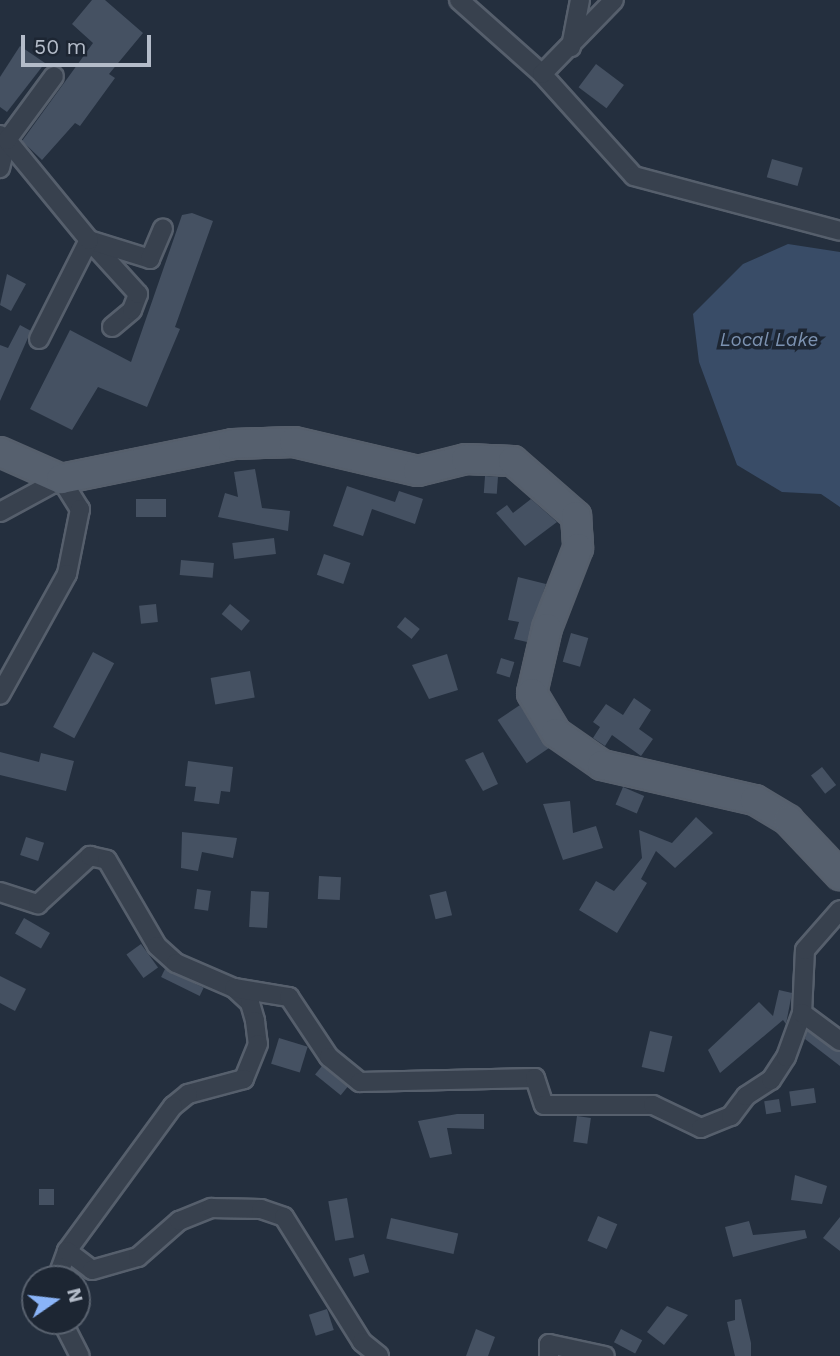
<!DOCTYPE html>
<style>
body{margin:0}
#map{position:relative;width:840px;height:1356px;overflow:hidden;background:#242f3e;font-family:"Work Sans",sans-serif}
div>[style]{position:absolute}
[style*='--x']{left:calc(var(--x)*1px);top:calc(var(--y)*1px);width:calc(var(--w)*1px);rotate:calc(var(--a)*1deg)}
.water>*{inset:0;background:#394c67}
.building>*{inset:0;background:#455162;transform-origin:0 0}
.roads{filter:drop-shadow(2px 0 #565f6c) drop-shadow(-2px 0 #565f6c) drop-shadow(0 2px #565f6c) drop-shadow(0 -2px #565f6c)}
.street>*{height:18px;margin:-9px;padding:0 9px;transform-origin:9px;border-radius:9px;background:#38414e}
.primary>*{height:28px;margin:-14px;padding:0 14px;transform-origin:14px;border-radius:14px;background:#56606e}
span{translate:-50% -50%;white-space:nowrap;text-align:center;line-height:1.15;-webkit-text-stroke:7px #1d2633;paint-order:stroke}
.water-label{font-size:19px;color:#7c92b1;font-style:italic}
.north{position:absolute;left:21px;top:1265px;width:70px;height:70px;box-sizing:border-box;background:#1d2633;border:2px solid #59626f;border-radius:50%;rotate:76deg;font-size:19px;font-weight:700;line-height:28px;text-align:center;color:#b4bcc9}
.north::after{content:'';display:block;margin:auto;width:24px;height:32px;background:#8ab4f8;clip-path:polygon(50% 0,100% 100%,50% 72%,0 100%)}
.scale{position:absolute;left:21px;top:35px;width:130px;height:32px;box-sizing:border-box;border:4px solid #b4bcc9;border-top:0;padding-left:9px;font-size:21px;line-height:24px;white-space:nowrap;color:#b4bcc9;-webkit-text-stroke:5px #1d2633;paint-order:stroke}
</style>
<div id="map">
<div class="water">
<i style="clip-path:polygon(788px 244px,840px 252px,840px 507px,821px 494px,782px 492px,737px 465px,699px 362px,693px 314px,743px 264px)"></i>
</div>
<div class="building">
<i style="clip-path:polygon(92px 0,105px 0,143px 33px,109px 74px,115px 78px,80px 126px,75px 123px,42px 160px,22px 141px,93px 43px,72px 24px)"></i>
<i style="clip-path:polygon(20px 46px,45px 63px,7px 112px,0 107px,0 77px)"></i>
<i style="left:596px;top:64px;width:35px;height:29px;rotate:37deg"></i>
<i style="left:772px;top:159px;width:32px;height:19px;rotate:16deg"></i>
<i style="clip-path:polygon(192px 213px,213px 221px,175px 327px,180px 329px,147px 407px,98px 387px,72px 430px,30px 409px,70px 330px,131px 362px,182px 215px)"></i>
<i style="clip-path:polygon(7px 274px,26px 284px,11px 311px,0 305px)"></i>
<i style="clip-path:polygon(20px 325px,31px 331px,0 401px,0 345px,8px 348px)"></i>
<i style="clip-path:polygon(255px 469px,262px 508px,290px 511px,288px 531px,218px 517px,225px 493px,238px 497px,234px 472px)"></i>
<i style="left:485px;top:476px;width:13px;height:17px;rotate:4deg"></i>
<i style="clip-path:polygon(347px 486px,395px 502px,399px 491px,423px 499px,415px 524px,372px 509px,363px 536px,333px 526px)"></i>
<i style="left:136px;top:499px;width:30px;height:18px"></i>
<i style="clip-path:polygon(531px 499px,557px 522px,525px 546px,496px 513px,507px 505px,513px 513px)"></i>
<i style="left:274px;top:538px;width:16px;height:42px;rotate:83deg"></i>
<i style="left:324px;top:554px;width:28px;height:22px;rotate:19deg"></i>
<i style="left:181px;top:560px;width:33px;height:15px;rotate:5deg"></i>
<i style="clip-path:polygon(518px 577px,546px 584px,527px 642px,514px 639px,519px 622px,508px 620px)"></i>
<i style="left:156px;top:604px;width:18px;height:17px;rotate:84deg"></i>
<i style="left:230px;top:604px;width:26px;height:13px;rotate:40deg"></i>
<i style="left:405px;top:617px;width:19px;height:13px;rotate:39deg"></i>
<i style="left:571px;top:633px;width:18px;height:30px;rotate:16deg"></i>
<i style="left:93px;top:652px;width:24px;height:85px;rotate:28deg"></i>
<i style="clip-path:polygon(447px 654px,458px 690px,429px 699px,412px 665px)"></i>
<i style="left:501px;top:658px;width:14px;height:16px;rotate:17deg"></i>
<i style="left:250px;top:671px;width:27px;height:40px;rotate:80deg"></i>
<i style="clip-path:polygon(634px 698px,651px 710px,639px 729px,653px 739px,641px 756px,612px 735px,605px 746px,593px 738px,600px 727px,593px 722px,606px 704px,623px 715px)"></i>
<i style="left:520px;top:705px;width:52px;height:27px;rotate:56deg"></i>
<i style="clip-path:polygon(0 752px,39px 762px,41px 753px,74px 761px,66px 791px,0 775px)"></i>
<i style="clip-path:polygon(483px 752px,498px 784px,483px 791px,465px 760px)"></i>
<i style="clip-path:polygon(188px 761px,233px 767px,230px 792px,221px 791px,219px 804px,194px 801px,196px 787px,185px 786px)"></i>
<i style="left:822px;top:767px;width:23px;height:14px;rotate:52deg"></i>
<i style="left:623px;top:787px;width:23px;height:19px;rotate:23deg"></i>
<i style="clip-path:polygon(570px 801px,573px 833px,596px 826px,603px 848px,563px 860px,543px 804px)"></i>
<i style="clip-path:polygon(696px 817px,713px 833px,675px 868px,656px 851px,641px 879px,647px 883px,617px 933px,579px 910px,596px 881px,614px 891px,642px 858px,639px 830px,672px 843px)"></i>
<i style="clip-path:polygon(182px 832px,237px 838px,233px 858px,202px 852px,198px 871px,181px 868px)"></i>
<i style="left:26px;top:837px;width:19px;height:19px;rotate:18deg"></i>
<i style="left:319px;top:876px;width:22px;height:23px;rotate:3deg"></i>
<i style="left:197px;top:889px;width:14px;height:20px;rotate:8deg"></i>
<i style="left:251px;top:891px;width:18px;height:36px;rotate:3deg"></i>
<i style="left:446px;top:891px;width:25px;height:17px;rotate:76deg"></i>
<i style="left:24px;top:918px;width:30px;height:18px;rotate:30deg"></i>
<i style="left:141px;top:944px;width:29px;height:18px;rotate:54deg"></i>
<i style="left:165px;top:969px;width:43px;height:9px;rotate:26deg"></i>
<i style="clip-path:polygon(0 976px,26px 989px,15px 1011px,0 1003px)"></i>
<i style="clip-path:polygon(779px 990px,792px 993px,786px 1024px,783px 1020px,720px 1073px,708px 1050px,759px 1002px,773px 1016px)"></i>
<i style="left:650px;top:1031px;width:23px;height:37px;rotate:13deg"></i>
<i style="clip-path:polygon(807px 1031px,840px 1052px,840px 1066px,805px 1039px)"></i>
<i style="left:279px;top:1038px;width:30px;height:27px;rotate:17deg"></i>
<i style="left:322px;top:1066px;width:33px;height:11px;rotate:39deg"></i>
<i style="left:814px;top:1088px;width:15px;height:25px;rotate:82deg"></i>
<i style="left:779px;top:1099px;width:13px;height:15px;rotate:81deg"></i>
<i style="clip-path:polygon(457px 1114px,484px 1114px,484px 1129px,447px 1128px,452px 1154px,430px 1158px,418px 1121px)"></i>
<i style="left:577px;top:1116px;width:14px;height:26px;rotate:8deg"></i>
<i style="clip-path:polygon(795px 1175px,827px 1186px,822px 1204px,791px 1200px)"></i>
<i style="left:39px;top:1189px;width:15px;height:16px"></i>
<i style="left:347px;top:1198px;width:40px;height:19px;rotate:80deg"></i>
<i style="left:598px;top:1216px;width:21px;height:27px;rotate:23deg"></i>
<i style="clip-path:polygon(840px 1217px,840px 1251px,823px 1238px)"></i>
<i style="left:391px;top:1218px;width:69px;height:21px;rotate:13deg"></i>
<i style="clip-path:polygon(749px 1221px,753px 1235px,805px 1230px,807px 1238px,733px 1257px,725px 1227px)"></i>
<i style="left:364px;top:1254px;width:19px;height:16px;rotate:74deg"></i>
<i style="clip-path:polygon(741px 1299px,751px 1343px,751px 1356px,735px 1356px,727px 1322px,735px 1320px,735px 1300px)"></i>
<i style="clip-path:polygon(667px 1306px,688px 1315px,664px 1345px,647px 1332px)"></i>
<i style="left:327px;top:1309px;width:22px;height:19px;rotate:72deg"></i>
<i style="clip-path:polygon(476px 1329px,495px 1337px,488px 1356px,466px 1356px)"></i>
<i style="left:621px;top:1329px;width:24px;height:15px;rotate:28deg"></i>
</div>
<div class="roads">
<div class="street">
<i style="--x:459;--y:0;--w:111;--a:41.7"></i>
<i style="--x:542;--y:74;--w:137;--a:48"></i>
<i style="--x:634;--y:176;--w:213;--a:14.9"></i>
<i style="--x:571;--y:47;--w:48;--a:-79.2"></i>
<i style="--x:542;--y:74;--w:103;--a:-45.8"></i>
<i style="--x:0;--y:135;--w:9;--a:36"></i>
<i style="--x:7;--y:140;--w:29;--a:104"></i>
<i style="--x:112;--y:327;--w:26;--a:-40"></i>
<i style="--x:132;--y:310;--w:17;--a:-69"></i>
<i style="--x:138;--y:294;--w:73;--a:-132.2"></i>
<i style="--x:89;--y:240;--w:64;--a:17.3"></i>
<i style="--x:150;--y:259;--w:33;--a:-67"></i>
<i style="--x:39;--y:339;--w:111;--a:-63.2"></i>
<i style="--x:89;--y:240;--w:129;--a:-129.4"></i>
<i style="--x:7;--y:140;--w:79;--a:-53.7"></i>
<i style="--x:0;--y:512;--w:69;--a:-28.4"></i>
<i style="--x:61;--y:479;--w:36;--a:58"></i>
<i style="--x:80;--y:509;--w:66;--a:101.3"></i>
<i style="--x:67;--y:574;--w:138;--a:119"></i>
<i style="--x:0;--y:892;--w:40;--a:18"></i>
<i style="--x:38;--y:904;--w:71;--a:-42.7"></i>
<i style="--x:90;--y:856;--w:17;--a:13"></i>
<i style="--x:107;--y:860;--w:99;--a:59.8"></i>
<i style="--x:157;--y:946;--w:25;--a:42"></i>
<i style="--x:176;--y:963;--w:63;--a:23.3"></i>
<i style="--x:234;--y:988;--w:22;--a:43"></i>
<i style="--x:250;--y:1003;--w:19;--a:74"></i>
<i style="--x:255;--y:1021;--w:23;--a:83"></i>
<i style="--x:258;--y:1044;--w:38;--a:112"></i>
<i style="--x:244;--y:1079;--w:58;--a:165"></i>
<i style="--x:188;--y:1094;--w:19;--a:141"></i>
<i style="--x:173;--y:1106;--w:180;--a:126.2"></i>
<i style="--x:67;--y:1251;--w:30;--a:110"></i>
<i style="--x:234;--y:988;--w:56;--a:9.3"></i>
<i style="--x:289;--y:997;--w:72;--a:56.3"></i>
<i style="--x:329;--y:1057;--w:40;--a:39"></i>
<i style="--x:360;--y:1082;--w:175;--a:-1.3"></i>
<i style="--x:535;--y:1078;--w:28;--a:72"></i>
<i style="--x:544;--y:1105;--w:109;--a:0"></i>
<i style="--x:653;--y:1105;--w:53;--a:25.6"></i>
<i style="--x:701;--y:1128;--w:32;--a:-22"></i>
<i style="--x:731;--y:1116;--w:25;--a:-53"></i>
<i style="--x:746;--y:1096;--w:30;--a:-33"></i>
<i style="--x:771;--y:1080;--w:27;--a:-57"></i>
<i style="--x:786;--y:1057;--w:47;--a:-70"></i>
<i style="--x:802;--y:1013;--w:63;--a:-87.3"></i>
<i style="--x:805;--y:950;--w:53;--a:-48.8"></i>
<i style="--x:802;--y:1013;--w:47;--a:36.4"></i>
<i style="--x:67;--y:1251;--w:31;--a:37"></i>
<i style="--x:92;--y:1270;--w:48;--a:-15.8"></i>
<i style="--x:138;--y:1257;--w:55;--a:-41.3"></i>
<i style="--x:179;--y:1221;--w:35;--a:-22"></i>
<i style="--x:211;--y:1208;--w:50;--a:1.1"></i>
<i style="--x:261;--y:1209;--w:24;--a:19"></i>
<i style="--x:284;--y:1217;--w:147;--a:58"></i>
<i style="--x:362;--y:1342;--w:22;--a:39"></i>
<i style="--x:62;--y:1321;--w:39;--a:63"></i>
<i style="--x:549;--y:1356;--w:12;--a:-90"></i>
<i style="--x:549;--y:1344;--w:57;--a:12.1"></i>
</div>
<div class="primary">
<i style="--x:0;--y:452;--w:67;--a:23.9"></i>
<i style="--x:61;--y:479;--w:176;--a:-11.5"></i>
<i style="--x:233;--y:444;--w:61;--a:-1.9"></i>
<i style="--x:294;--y:442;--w:127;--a:13.2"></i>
<i style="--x:418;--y:471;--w:49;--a:-14"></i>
<i style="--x:466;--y:459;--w:47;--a:2.4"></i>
<i style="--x:513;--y:461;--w:84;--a:41.1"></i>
<i style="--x:576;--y:516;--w:32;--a:86"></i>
<i style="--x:578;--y:548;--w:86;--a:111.2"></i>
<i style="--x:547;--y:628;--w:67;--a:103"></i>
<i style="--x:532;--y:693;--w:47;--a:59"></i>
<i style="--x:556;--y:733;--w:56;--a:34.8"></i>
<i style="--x:602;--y:765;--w:157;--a:12.9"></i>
<i style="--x:755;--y:800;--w:39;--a:31"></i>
<i style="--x:788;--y:820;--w:76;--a:46.6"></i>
</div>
</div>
<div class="water-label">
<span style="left:769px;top:340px">Local Lake</span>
</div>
<div class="north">N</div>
<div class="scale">50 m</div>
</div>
